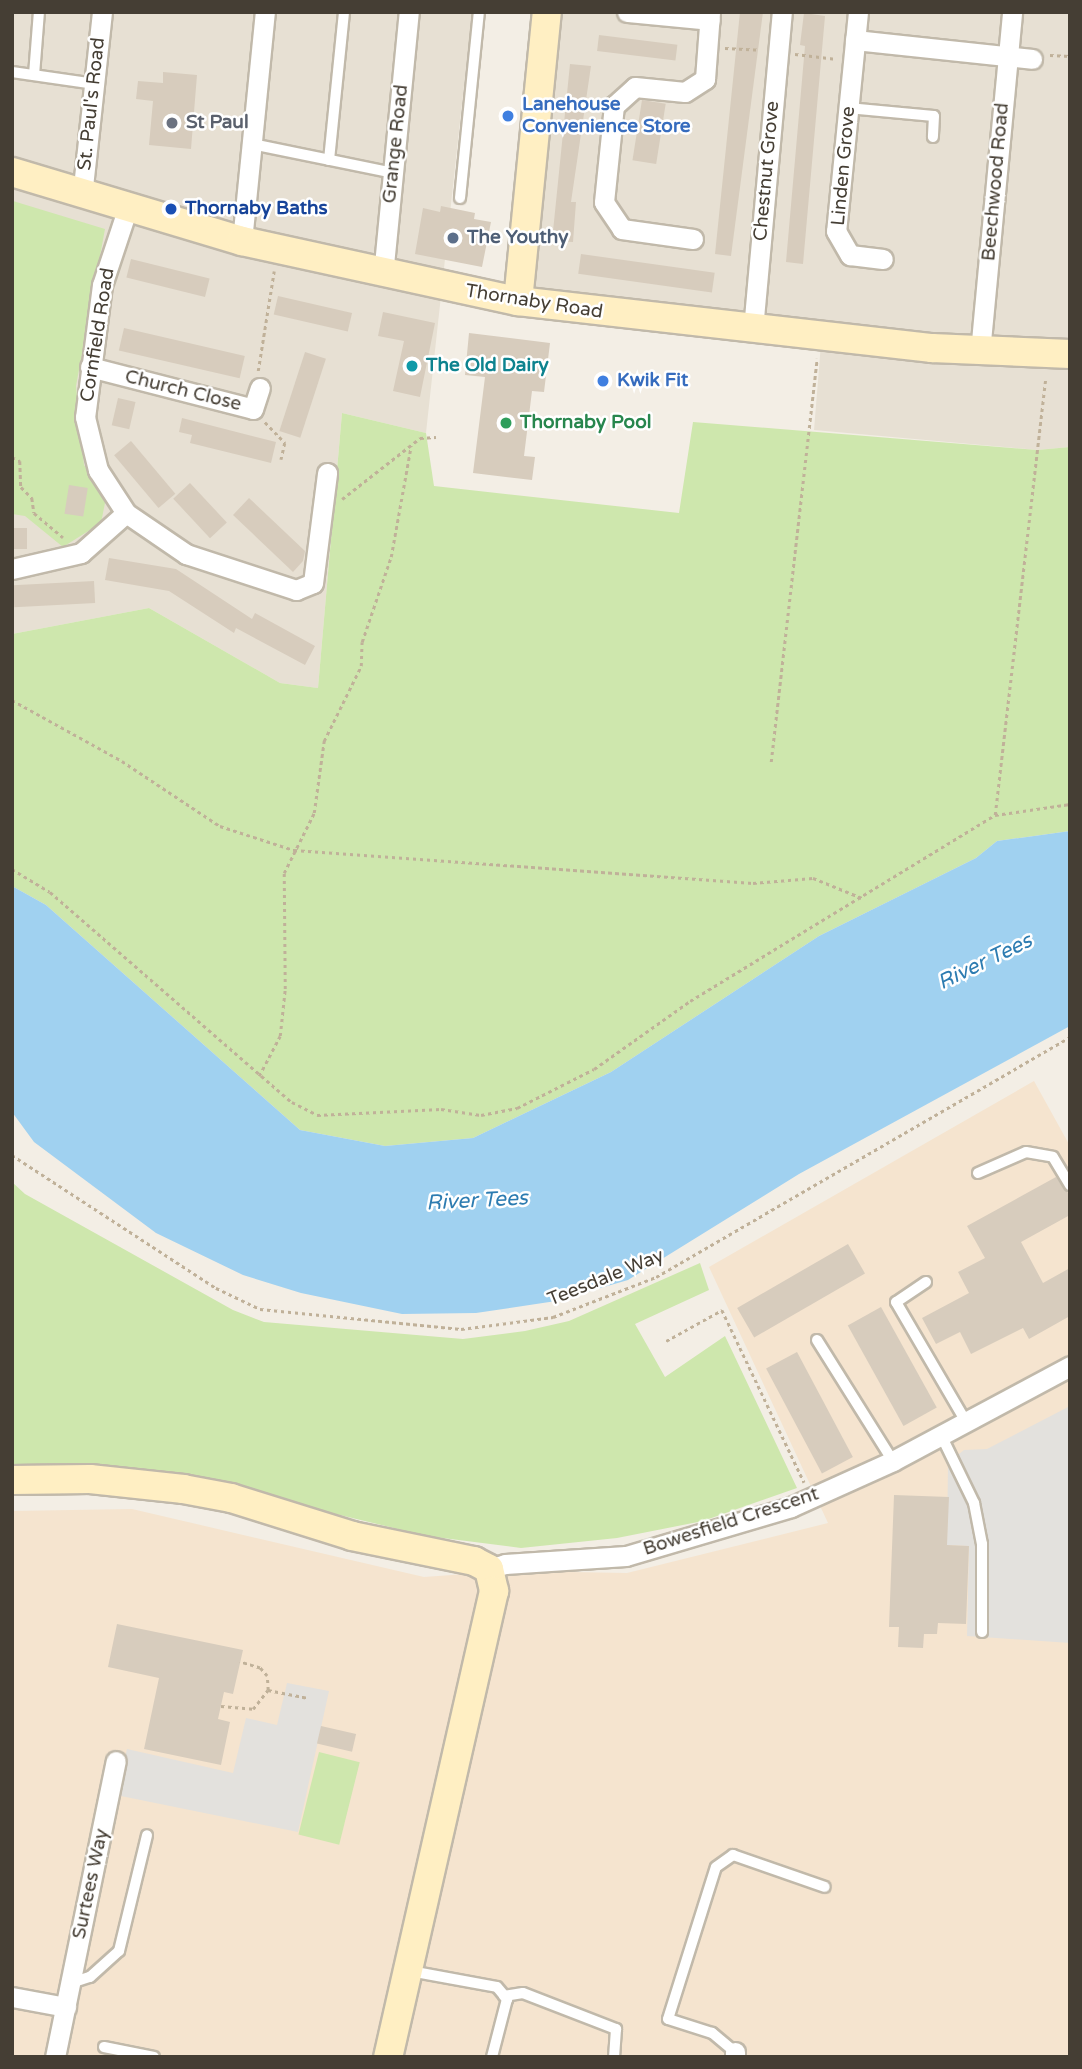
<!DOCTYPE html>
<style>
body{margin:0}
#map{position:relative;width:1082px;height:2069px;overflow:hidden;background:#f3eee5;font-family:"Varela Round",sans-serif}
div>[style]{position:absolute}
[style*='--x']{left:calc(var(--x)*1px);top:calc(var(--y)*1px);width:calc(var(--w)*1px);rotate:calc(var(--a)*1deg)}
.residential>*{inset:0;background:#e7e0d3}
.commercial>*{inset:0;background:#f5e4cf}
.green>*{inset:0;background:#cee7ad;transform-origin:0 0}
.parking>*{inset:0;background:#e3e1dd}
.water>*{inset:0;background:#a0d1f0}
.building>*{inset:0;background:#d7ccbd;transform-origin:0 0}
.path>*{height:2.5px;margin-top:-1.25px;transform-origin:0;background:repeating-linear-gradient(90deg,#c0b199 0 3.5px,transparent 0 7px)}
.roads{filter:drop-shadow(2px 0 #c1b9aa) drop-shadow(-2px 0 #c1b9aa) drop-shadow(0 2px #c1b9aa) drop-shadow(0 -2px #c1b9aa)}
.lane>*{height:10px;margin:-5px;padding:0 5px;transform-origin:5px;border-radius:5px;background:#fff}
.street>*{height:19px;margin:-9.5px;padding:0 9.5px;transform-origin:9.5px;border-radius:9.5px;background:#fff}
.secondary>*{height:28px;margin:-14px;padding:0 14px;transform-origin:14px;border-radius:14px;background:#ffefc3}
.dots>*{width:19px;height:19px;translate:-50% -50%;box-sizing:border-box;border:4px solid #fff;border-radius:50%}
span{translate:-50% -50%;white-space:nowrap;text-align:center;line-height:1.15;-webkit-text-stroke:5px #fff;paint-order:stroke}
.street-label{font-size:19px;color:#453e34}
.shop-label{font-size:19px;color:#366cbe;font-weight:700}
.left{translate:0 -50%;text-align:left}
.worship-label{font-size:19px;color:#5b616d;font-weight:700}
.transit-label{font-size:19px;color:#164399;font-weight:700}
.service-label{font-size:19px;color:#4e5e75;font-weight:700}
.culture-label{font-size:19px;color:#0d838f;font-weight:700}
.leisure-label{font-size:19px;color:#27864d;font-weight:700}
.water-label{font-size:21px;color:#2d7cb1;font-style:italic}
.frame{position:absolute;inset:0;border:14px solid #453e34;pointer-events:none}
</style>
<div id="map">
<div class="residential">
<i style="clip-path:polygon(12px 12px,472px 12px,426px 433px,342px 413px,318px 688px,280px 683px,149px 608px,12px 634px)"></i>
<i style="clip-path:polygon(554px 12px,1070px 12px,1070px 447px,1037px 450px,814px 430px,822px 331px,521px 294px)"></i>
</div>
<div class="commercial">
<i style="clip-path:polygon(1034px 1081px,1070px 1146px,1070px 2057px,12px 2057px,12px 1511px,132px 1509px,424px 1577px,508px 1571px,627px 1573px,828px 1523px,709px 1267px)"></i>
</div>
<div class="green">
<i style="clip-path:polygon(13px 201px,105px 229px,76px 386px,84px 465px,106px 498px,101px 523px,63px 547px,25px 516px,12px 514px)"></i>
<i style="clip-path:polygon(342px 413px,426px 433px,434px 486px,679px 513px,693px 422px,1037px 450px,1070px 447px,1070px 831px,997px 841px,976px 858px,819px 936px,611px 1072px,473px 1138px,385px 1146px,300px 1130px,46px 905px,12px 886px,12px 634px,149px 608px,280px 683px,318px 688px)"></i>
<i style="clip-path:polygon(12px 1182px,25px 1194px,233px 1310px,264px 1322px,463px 1339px,525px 1331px,569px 1321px,700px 1263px,709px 1290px,635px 1324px,665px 1377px,725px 1336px,797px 1488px,703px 1521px,617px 1538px,521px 1548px,427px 1536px,153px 1470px,69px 1465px,12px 1470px)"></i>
<i style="left:319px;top:1752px;width:42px;height:85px;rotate:14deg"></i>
</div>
<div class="parking">
<i style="clip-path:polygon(1070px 1406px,1070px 1643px,967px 1636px,969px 1546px,947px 1545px,948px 1463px,964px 1450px,987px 1449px)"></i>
<i style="clip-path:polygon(287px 1683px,329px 1691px,298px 1832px,116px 1795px,127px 1749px,233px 1773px,246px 1718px,277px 1725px)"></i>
</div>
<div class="water">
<i style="clip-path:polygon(1070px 831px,1070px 1026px,799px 1174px,628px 1280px,556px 1301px,476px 1313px,402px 1314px,301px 1293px,243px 1275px,156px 1233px,34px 1142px,12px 1112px,12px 886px,46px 905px,300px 1130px,385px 1146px,473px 1138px,611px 1072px,819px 936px,976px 858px,997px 841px)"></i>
</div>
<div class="building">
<i style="clip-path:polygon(740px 12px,763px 12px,731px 256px,715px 254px)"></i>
<i style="clip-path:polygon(804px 13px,825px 16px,803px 264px,786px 262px,805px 46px,800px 45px)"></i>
<i style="left:599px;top:35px;width:79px;height:16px;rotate:7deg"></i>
<i style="clip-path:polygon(570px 64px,591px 66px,571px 202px,576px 202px,573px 242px,552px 241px)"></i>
<i style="clip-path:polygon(163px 72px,197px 75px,191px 149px,149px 145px,153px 101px,136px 99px,138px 81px,163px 83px)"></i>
<i style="left:642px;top:100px;width:24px;height:61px;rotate:9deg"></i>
<i style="clip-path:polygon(441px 206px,475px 213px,474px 219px,491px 222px,482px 267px,415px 254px,423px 208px,440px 212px)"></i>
<i style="left:581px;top:254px;width:135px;height:20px;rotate:8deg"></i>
<i style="left:131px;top:259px;width:81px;height:19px;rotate:14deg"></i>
<i style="left:278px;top:296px;width:76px;height:19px;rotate:13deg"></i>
<i style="clip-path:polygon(383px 312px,435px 323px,420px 397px,393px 391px,404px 341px,378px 336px)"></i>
<i style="left:124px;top:328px;width:124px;height:23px;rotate:13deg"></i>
<i style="clip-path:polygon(469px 333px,550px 343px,544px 392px,532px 391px,524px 456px,535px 457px,532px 480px,473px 473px,485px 377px,465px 375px)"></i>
<i style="left:305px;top:352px;width:22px;height:83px;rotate:18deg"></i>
<i style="left:118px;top:398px;width:18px;height:28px;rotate:13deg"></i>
<i style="clip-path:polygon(182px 418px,276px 442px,271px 463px,190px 443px,192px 435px,179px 432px)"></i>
<i style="left:131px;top:441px;width:69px;height:22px;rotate:50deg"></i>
<i style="left:190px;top:483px;width:54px;height:23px;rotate:47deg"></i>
<i style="left:69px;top:485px;width:19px;height:29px;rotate:9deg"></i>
<i style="clip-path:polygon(249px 498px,305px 551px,303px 561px,293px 572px,233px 515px)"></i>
<i style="left:12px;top:528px;width:15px;height:21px"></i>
<i style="clip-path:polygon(109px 558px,176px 569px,252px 619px,255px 613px,315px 646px,305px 665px,236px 628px,234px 633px,169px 591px,105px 580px)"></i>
<i style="left:94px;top:581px;width:22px;height:81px;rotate:87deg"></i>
<i style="clip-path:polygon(1056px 1177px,1070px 1196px,1070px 1215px,1021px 1242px,1043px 1283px,1070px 1268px,1070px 1316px,1029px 1339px,1023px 1328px,971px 1354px,960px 1332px,936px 1344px,922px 1318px,969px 1293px,958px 1272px,985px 1258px,967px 1226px)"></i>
<i style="left:848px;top:1244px;width:34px;height:128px;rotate:60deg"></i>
<i style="left:881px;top:1307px;width:115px;height:38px;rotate:61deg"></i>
<i style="left:797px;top:1352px;width:119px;height:35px;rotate:62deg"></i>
<i style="clip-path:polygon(894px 1495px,949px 1497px,947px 1545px,969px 1546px,966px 1624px,938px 1623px,937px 1634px,924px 1634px,923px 1648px,898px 1647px,899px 1627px,889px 1627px)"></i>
<i style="clip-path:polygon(117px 1624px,243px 1650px,233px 1694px,224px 1692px,218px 1719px,230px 1722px,221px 1765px,144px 1749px,159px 1678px,108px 1667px)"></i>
<i style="left:321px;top:1726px;width:36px;height:18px;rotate:13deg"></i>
</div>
<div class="path">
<i style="--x:725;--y:48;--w:35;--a:3"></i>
<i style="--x:795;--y:54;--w:42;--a:6.8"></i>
<i style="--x:1050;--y:55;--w:20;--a:3"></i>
<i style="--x:258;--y:371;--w:101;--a:-80.9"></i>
<i style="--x:265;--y:422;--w:29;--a:46"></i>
<i style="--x:285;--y:443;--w:17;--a:103"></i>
<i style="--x:12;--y:457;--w:9;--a:27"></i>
<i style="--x:20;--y:461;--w:26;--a:88"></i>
<i style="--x:21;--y:487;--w:16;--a:45"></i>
<i style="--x:32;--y:498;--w:15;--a:82"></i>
<i style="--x:34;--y:513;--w:38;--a:40"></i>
<i style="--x:342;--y:499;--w:99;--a:-38"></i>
<i style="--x:420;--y:438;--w:16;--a:-4"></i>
<i style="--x:12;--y:700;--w:126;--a:29"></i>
<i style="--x:122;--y:761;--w:118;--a:33.6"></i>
<i style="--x:220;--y:826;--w:78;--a:18"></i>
<i style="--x:294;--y:850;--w:460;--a:4.1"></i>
<i style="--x:753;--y:883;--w:60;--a:-4.8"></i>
<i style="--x:813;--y:878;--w:53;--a:22.2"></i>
<i style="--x:771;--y:762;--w:406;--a:-83.5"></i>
<i style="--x:995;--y:815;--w:441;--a:-83.4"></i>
<i style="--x:12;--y:869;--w:44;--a:31.2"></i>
<i style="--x:50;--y:892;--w:320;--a:41"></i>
<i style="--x:292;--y:1102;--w:28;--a:27"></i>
<i style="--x:317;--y:1115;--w:124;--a:-2.8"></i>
<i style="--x:441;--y:1109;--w:40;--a:8.5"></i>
<i style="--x:481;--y:1115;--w:37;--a:-11"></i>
<i style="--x:517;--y:1108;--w:86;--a:-26.9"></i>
<i style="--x:594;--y:1069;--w:118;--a:-35.3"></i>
<i style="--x:690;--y:1001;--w:357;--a:-31.4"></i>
<i style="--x:995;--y:815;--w:76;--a:-8.3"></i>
<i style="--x:259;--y:1076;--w:45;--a:-62.3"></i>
<i style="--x:280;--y:1036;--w:47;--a:-83.9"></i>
<i style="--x:285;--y:989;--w:116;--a:-90.5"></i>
<i style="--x:284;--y:873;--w:67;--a:-63.4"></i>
<i style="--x:314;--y:813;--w:73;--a:-82.1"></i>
<i style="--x:324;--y:741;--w:84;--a:-63.7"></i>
<i style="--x:361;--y:666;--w:24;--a:-88"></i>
<i style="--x:362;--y:642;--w:90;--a:-71.2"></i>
<i style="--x:391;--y:557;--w:113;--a:-79.8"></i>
<i style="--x:12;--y:1155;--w:244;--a:33.1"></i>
<i style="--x:216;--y:1288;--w:49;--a:25.5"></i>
<i style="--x:260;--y:1309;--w:202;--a:5.7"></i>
<i style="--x:461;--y:1329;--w:93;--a:-7.4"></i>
<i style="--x:553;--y:1317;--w:110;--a:-21.2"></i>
<i style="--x:656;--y:1277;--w:479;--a:-30.1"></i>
<i style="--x:666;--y:1341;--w:64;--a:-29"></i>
<i style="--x:722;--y:1310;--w:191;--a:64.5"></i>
<i style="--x:268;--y:1690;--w:41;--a:11.3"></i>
<i style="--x:221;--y:1706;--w:32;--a:5"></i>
<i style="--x:253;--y:1709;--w:24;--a:-52"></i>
<i style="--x:268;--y:1690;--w:14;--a:-94"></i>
<i style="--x:267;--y:1676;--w:11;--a:-131"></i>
<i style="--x:260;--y:1668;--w:21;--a:-163"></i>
</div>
<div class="roads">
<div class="lane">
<i style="--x:12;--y:72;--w:84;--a:8.2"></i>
<i style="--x:34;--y:75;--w:63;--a:-85.5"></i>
<i style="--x:848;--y:108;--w:86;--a:5.3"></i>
<i style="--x:934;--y:116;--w:21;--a:93"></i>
<i style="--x:252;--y:144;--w:144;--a:11.6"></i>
<i style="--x:329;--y:160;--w:149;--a:-84.2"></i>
<i style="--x:460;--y:198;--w:187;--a:-84.2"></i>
<i style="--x:978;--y:1173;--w:52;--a:-23.6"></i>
<i style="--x:1026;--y:1152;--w:27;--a:10"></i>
<i style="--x:1053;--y:1157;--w:33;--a:59"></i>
<i style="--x:926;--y:1282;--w:36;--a:146"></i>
<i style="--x:896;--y:1302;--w:139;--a:59.7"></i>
<i style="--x:817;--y:1340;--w:143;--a:57.9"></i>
<i style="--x:941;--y:1435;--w:76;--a:64.1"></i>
<i style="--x:974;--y:1503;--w:42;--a:79"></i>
<i style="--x:982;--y:1544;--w:88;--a:90"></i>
<i style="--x:410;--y:1971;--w:88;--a:10.4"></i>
<i style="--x:497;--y:1987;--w:16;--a:50"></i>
<i style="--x:507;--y:1999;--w:60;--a:104.5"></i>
<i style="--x:71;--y:1983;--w:20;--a:-18"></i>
<i style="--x:90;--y:1977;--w:39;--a:-42"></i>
<i style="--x:119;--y:1951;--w:119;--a:-76.4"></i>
<i style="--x:504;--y:1996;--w:19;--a:-9"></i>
<i style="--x:523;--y:1993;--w:100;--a:21.2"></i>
<i style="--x:616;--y:2029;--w:28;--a:94"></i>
<i style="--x:104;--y:2047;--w:51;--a:11.3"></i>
<i style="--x:735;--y:2052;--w:30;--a:-140"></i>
<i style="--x:712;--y:2033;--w:46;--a:-162.3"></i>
<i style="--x:668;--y:2019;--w:159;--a:-72.5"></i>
<i style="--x:716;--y:1867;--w:21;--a:-35"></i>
<i style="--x:733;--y:1855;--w:97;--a:19.2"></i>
</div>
<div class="street">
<i style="--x:627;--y:12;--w:83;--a:5.5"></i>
<i style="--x:858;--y:12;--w:220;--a:95.7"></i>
<i style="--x:836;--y:231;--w:28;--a:60"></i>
<i style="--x:850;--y:255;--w:33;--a:7"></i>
<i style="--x:855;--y:40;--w:178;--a:6.1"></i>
<i style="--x:82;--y:196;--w:185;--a:-83.8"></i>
<i style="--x:127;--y:210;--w:79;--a:108.4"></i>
<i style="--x:102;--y:285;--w:133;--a:97.3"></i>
<i style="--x:85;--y:417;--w:55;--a:76.2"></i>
<i style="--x:98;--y:470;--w:51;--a:56.9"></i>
<i style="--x:126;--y:513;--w:73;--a:34.3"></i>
<i style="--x:186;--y:554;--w:116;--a:18.1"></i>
<i style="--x:296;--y:590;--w:18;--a:-22"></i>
<i style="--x:313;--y:583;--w:111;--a:-82.7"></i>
<i style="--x:693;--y:239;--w:72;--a:-172"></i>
<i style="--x:622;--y:229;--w:32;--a:-124"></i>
<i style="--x:604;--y:202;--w:97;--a:-84.1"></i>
<i style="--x:614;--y:106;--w:28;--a:-42"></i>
<i style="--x:635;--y:87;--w:50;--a:5.7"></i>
<i style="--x:685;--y:92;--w:24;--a:-33"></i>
<i style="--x:705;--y:79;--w:67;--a:-85.7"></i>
<i style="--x:242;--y:241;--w:230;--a:-84.3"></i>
<i style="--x:383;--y:275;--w:264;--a:-84.4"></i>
<i style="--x:753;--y:329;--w:318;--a:-84.8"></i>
<i style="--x:980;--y:352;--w:342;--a:-84.6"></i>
<i style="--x:90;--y:367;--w:168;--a:14.4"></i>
<i style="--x:253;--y:409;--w:22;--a:-72"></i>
<i style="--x:12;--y:569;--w:71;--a:-13.1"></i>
<i style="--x:81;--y:553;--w:60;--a:-41.6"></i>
<i style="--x:489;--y:1569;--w:17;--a:-17"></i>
<i style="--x:505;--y:1564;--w:121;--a:-3.8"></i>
<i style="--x:626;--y:1556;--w:172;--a:-16.5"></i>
<i style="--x:791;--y:1507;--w:112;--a:-24.3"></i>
<i style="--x:893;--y:1461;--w:201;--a:-28.2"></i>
<i style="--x:12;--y:1997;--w:55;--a:10.5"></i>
<i style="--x:55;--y:2057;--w:302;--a:-78.4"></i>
<i style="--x:735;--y:2057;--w:5;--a:-90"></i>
</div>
<div class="secondary">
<i style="--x:12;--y:172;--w:240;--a:16.7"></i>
<i style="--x:242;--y:241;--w:282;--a:12.3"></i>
<i style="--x:518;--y:301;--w:417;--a:6.5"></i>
<i style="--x:932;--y:348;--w:138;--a:2.5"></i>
<i style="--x:518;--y:301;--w:290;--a:-84.3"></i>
<i style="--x:12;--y:1480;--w:78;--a:-0.7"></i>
<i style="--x:90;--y:1479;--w:94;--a:6.1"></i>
<i style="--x:183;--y:1489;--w:49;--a:10.6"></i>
<i style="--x:231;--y:1498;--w:127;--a:17.4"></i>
<i style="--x:352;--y:1536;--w:125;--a:11.6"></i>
<i style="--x:474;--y:1561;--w:17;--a:28"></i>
<i style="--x:489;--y:1569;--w:23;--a:77"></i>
<i style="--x:494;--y:1591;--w:478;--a:102.8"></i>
</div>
</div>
<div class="dots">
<i style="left:508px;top:116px;background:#3f7fe0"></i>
<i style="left:172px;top:123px;background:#6b7280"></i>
<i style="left:171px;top:209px;background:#1a4fb4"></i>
<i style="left:453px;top:238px;background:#5c6f8a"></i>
<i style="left:412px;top:366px;background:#0f9aa8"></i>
<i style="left:603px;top:381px;background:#3f7fe0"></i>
<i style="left:506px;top:423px;background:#2e9e5b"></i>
</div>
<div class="street-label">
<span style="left:92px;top:104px;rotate:-84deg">St. Paul's Road</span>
<span style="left:396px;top:144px;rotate:-84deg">Grange Road</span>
<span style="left:844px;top:166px;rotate:-85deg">Linden Grove</span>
<span style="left:767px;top:171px;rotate:-85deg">Chestnut Grove</span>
<span style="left:996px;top:182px;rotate:-85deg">Beechwood Road</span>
<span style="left:534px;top:302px;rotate:9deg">Thornaby Road</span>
<span style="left:98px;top:335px;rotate:-81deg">Cornfield Road</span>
<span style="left:183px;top:391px;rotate:14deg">Church Close</span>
<span style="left:606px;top:1278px;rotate:-22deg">Teesdale Way</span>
<span style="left:731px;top:1522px;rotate:-18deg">Bowesfield Crescent</span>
<span style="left:91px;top:1884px;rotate:-78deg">Surtees Way</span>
</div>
<div class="shop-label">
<span class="left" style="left:522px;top:116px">Lanehouse<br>Convenience Store</span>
<span class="left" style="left:617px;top:381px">Kwik Fit</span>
</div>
<div class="worship-label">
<span class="left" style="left:186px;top:123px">St Paul</span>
</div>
<div class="transit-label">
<span class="left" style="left:185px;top:209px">Thornaby Baths</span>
</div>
<div class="service-label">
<span class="left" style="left:467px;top:238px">The Youthy</span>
</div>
<div class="culture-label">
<span class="left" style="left:426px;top:366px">The Old Dairy</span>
</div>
<div class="leisure-label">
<span class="left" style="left:520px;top:423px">Thornaby Pool</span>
</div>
<div class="water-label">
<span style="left:985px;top:962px;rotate:-26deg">River Tees</span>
<span style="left:477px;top:1201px;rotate:-3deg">River Tees</span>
</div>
<div class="frame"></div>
</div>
